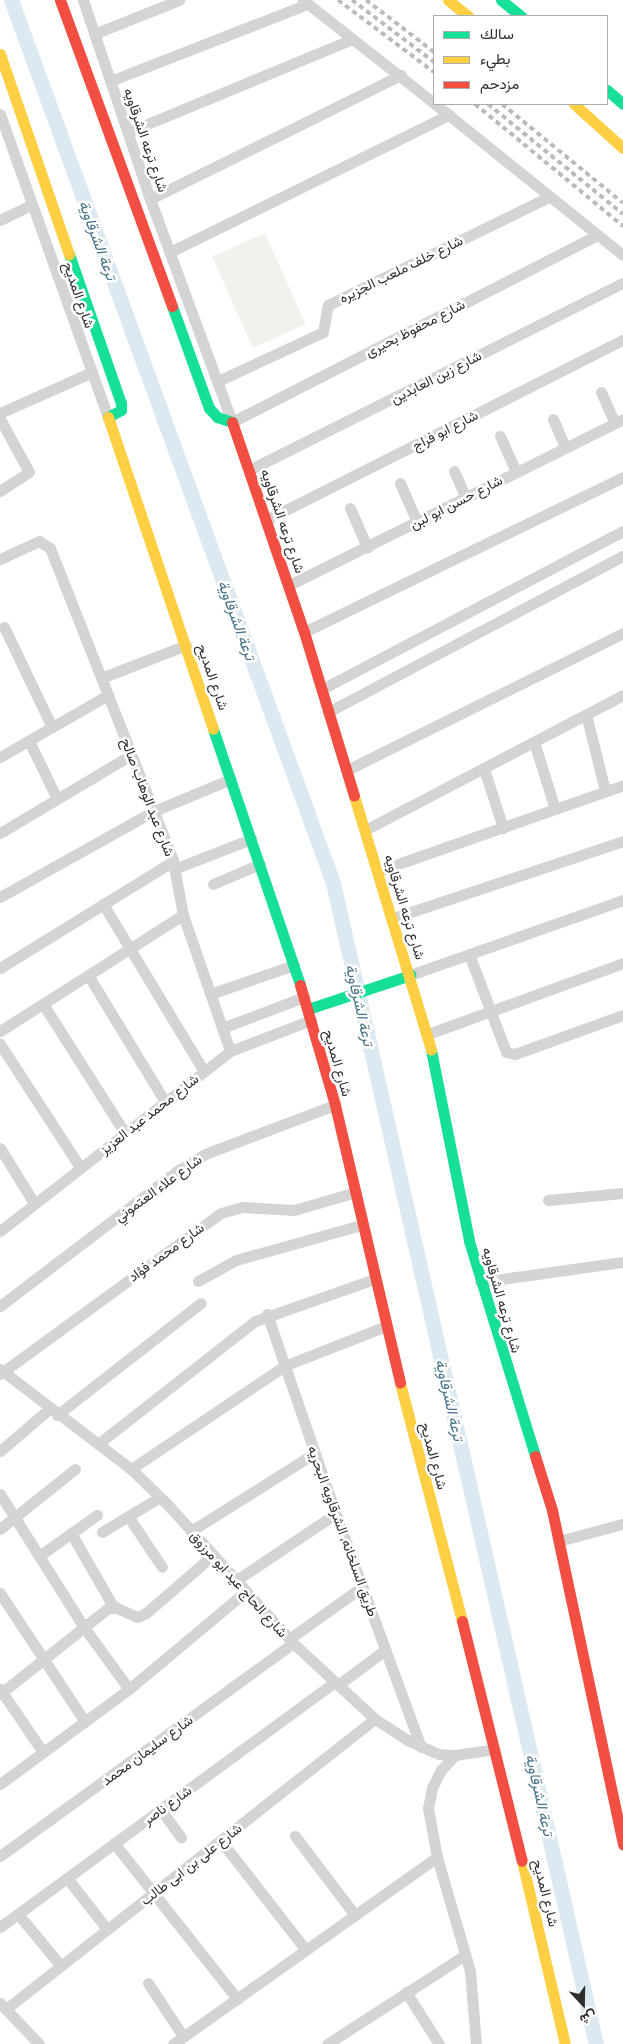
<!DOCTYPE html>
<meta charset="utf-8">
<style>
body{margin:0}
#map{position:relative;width:623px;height:2044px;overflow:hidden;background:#fff;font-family:"Archivo Narrow",Vazirmatn,sans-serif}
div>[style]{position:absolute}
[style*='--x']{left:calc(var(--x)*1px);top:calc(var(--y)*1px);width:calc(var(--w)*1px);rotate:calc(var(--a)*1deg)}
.green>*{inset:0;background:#f0f2ec;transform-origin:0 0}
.canal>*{height:15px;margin:-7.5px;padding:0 7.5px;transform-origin:7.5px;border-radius:7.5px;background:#dce9f0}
.street>*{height:11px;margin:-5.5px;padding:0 5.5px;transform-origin:5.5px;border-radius:5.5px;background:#d4d4d4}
.fast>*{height:11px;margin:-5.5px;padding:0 5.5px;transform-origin:5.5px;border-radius:5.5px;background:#16e098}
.slow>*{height:11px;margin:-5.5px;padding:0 5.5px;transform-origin:5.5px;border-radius:5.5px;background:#ffcf43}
.jam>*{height:11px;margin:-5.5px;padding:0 5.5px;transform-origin:5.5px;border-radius:5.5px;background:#f24e42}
.rail>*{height:4px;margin-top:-2px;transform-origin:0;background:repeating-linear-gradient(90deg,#bbb 0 5px,transparent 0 9px)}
span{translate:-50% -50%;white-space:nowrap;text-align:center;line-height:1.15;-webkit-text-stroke:5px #fff;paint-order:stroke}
.street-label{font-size:14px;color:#2f2f2f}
.water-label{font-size:15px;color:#457289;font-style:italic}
.legend{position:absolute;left:433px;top:15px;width:175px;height:90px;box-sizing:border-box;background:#fff;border:1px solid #acacac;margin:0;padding:6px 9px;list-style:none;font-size:15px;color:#2f2f2f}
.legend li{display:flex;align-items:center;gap:10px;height:25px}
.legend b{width:25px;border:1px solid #acacac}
.north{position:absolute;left:558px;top:1979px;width:50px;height:50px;-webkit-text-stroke:4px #fff;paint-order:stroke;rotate:159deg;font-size:14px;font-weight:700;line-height:20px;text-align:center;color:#2f2f2f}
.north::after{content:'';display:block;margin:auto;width:18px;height:22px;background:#2f2f2f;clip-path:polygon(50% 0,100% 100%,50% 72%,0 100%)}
</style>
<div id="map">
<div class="green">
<i style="left:265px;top:233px;width:100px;height:58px;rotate:66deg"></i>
</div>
<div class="canal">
<i style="--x:11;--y:0;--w:940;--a:69.96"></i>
<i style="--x:333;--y:883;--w:1190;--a:77.24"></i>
</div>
<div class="street">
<i style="--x:83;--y:0;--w:210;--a:71.4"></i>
<i style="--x:150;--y:199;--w:238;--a:69.8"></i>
<i style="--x:232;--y:422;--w:411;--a:-27.1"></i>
<i style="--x:303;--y:0;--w:167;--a:38.2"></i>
<i style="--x:94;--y:34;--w:92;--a:-21.8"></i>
<i style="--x:110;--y:81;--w:212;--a:-21.3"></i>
<i style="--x:435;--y:104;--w:241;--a:38.8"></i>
<i style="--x:0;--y:114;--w:322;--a:70.4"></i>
<i style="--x:128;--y:132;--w:243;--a:-22.5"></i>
<i style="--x:150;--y:199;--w:280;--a:-26.3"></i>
<i style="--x:0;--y:220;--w:34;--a:-26"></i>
<i style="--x:170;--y:252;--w:311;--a:-26.2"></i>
<i style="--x:218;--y:381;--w:116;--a:-25"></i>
<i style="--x:323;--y:332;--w:27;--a:-80"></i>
<i style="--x:328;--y:305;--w:245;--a:-26.1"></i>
<i style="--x:601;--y:392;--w:34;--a:66"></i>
<i style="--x:0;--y:413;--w:98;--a:-24"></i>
<i style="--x:0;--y:419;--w:60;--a:61.3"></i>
<i style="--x:29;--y:472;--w:35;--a:147"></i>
<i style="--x:553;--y:419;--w:30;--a:67"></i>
<i style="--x:500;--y:436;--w:39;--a:66"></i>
<i style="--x:249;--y:470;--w:418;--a:-26.6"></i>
<i style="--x:454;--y:471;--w:30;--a:66"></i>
<i style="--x:400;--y:483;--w:43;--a:66.4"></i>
<i style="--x:350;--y:508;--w:43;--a:66.4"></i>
<i style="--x:266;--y:520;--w:400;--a:-26.8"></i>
<i style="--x:0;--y:559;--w:43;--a:-24.8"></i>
<i style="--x:39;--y:541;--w:13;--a:32"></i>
<i style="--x:50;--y:548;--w:336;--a:68.5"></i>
<i style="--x:173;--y:861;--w:55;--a:79.5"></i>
<i style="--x:183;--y:915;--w:144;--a:70.9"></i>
<i style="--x:289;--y:585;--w:373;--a:-26.4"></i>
<i style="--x:4;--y:627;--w:111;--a:64.4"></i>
<i style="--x:304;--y:632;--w:355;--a:-25.9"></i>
<i style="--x:101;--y:678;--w:91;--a:-21.2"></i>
<i style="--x:322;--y:689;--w:340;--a:-27.7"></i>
<i style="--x:328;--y:712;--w:334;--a:-27.9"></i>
<i style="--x:586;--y:714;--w:79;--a:76.1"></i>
<i style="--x:29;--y:741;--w:64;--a:64.2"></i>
<i style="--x:534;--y:742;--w:70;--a:72.6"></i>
<i style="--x:0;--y:757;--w:125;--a:-29.9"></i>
<i style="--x:484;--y:769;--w:62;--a:72.1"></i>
<i style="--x:347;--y:770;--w:308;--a:-26.4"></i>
<i style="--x:365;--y:830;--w:291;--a:-27.6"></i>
<i style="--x:0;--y:833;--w:152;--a:-30.8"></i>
<i style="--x:174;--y:869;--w:83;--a:-21.3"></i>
<i style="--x:378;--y:871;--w:260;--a:-19.3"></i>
<i style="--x:213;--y:884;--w:51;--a:-23.1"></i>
<i style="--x:0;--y:897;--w:176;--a:-29.2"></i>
<i style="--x:154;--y:811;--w:83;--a:-22.6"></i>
<i style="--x:103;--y:904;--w:194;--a:58.9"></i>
<i style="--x:393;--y:918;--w:243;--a:-18.5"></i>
<i style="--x:469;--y:954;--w:105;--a:69.3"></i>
<i style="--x:506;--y:1052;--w:9;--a:13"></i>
<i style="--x:515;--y:1054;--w:115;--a:-19.9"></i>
<i style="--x:0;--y:968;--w:203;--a:-31.7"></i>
<i style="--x:88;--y:975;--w:146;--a:58.7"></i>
<i style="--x:410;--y:975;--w:226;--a:-19.4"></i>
<i style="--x:210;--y:994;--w:89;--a:-19"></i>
<i style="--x:43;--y:1004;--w:153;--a:57.6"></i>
<i style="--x:222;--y:1028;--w:88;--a:-20.7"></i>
<i style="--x:0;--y:1031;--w:217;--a:-32.4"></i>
<i style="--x:428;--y:1034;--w:208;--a:-20"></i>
<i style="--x:0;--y:1044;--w:147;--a:57"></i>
<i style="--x:0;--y:1148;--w:65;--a:58.3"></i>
<i style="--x:548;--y:1200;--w:75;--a:-5.3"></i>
<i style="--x:0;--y:1231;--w:292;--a:-38"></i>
<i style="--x:230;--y:1051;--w:87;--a:-20.9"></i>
<i style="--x:198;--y:1281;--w:43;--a:-28.9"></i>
<i style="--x:236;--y:1260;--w:130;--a:-15.6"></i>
<i style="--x:480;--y:1282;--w:144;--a:-8"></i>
<i style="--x:0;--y:1306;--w:223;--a:-37.3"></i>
<i style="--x:177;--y:1171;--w:33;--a:-31"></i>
<i style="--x:205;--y:1154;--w:139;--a:-20.7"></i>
<i style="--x:267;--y:1314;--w:224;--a:71"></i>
<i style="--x:340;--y:1526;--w:235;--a:69.9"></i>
<i style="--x:0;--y:1369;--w:165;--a:37.4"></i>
<i style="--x:131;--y:1469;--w:52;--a:44.2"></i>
<i style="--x:168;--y:1505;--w:186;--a:47.8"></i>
<i style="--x:293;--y:1643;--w:112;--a:42.8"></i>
<i style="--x:375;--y:1719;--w:38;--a:33"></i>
<i style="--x:407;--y:1740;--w:35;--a:24"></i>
<i style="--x:439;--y:1754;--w:16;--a:4"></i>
<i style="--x:455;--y:1755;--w:40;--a:-8.5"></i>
<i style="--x:0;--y:1374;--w:273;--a:-36.1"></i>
<i style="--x:221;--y:1213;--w:22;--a:-16"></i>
<i style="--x:242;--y:1207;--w:52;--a:3.3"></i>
<i style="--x:294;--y:1210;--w:61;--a:-16.1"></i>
<i style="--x:57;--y:1415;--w:182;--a:-37.9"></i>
<i style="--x:98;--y:1444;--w:199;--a:-38.1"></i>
<i style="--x:255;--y:1321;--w:126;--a:-19.4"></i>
<i style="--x:0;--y:1451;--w:65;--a:-40.6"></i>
<i style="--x:131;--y:1469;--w:184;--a:-33.9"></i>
<i style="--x:284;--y:1366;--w:110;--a:-21.4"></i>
<i style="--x:0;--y:1494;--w:156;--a:57.8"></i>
<i style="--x:83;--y:1626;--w:78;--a:53.9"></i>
<i style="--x:128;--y:1516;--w:61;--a:56.3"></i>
<i style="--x:0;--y:1529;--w:96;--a:-38.7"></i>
<i style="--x:191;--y:1531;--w:146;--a:-32.2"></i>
<i style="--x:102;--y:1532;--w:68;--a:-31.1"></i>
<i style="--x:71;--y:1533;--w:86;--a:60.2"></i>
<i style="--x:559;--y:1541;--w:65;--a:-15.1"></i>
<i style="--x:39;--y:1556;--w:71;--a:-35.3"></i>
<i style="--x:235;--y:1581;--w:120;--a:-33.8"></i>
<i style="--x:0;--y:1593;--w:154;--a:56.6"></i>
<i style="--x:289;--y:1639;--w:90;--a:-35.5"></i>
<i style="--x:338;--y:1685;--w:59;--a:-36.7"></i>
<i style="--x:0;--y:1689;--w:76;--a:55.7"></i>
<i style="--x:0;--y:1694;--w:138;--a:-38.5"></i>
<i style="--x:108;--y:1608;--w:9;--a:0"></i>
<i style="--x:117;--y:1608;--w:22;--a:24"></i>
<i style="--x:137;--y:1617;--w:10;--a:-24"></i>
<i style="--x:146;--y:1613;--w:89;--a:-40.9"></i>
<i style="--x:455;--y:1755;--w:21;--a:133"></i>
<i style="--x:441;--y:1770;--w:20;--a:117"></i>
<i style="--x:432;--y:1788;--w:20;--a:101"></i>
<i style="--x:428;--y:1808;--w:50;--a:79.6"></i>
<i style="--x:437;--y:1857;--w:119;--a:73.9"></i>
<i style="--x:470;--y:1971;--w:73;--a:85.3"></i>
<i style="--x:0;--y:1784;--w:160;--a:-36.4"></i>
<i style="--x:129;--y:1689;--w:151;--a:-39.9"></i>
<i style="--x:161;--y:1810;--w:34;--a:54"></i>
<i style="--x:295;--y:1836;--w:99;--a:52.8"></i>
<i style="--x:221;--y:1841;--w:138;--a:52.1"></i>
<i style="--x:114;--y:1843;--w:199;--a:51.7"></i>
<i style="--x:0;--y:1856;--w:362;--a:-36"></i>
<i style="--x:67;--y:1878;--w:65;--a:51.9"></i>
<i style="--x:18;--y:1914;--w:67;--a:50.4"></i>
<i style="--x:0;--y:1927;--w:415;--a:-36.2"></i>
<i style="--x:148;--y:1983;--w:64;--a:56.6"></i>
<i style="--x:406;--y:1992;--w:62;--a:57.6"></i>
<i style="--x:0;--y:2003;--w:57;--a:46.4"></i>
<i style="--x:6;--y:2009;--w:469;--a:-38.2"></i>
<i style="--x:173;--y:2044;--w:324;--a:-35.3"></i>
<i style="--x:327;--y:2044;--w:164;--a:-32.8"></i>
</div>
<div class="fast">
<i style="--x:501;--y:0;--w:26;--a:39"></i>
<i style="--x:607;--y:90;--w:21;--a:41"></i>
<i style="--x:69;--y:254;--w:158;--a:70.8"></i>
<i style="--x:121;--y:403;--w:7;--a:90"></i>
<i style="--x:121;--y:410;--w:15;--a:152"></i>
<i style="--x:172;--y:306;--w:109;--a:70.1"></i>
<i style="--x:209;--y:408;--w:12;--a:48"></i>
<i style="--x:217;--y:417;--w:16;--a:18"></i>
<i style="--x:213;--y:729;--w:270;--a:71.2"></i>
<i style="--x:308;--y:1009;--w:108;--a:-18.4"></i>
<i style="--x:431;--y:1050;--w:195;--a:78.7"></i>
<i style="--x:469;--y:1241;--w:225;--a:72.9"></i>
</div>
<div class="slow">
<i style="--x:448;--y:0;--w:26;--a:39"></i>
<i style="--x:0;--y:54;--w:212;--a:71"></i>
<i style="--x:574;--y:104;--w:66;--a:41.9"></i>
<i style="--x:108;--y:417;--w:329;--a:71.4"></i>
<i style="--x:354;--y:796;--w:265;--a:73.1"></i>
<i style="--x:400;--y:1383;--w:246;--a:75.4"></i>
<i style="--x:522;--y:1861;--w:188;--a:76.8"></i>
</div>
<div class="jam">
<i style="--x:60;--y:0;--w:326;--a:69.9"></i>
<i style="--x:232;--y:422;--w:222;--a:71.1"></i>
<i style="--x:304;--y:632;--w:171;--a:73"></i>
<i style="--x:300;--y:985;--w:125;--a:73.7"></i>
<i style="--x:335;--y:1105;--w:285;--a:76.8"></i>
<i style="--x:535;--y:1456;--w:57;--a:72.5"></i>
<i style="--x:552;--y:1510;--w:342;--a:78"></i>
<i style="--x:462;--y:1621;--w:247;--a:76"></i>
</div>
<div class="rail">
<i style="--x:338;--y:0;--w:120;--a:36.9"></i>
<i style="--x:352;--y:0;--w:103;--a:37.1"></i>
<i style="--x:366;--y:0;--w:86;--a:37.4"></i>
<i style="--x:475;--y:104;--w:192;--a:39.5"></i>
<i style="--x:488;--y:104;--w:174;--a:39.2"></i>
<i style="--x:502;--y:104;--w:156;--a:39.3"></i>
</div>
<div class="street-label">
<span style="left:146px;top:140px;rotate:71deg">شارع ترعه الشرقاويه</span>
<span style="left:401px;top:269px;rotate:-26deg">شارع خلف ملعب الجزيره</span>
<span style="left:79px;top:295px;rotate:71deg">شارع المديح</span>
<span style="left:415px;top:328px;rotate:-27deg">شارع محفوظ بحيرى</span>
<span style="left:436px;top:377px;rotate:-27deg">شارع زين العابدين</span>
<span style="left:445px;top:430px;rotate:-27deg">شارع ابو فراج</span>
<span style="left:456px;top:502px;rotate:-27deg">شارع حسن ابو لبن</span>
<span style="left:283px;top:521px;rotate:71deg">شارع ترعه الشرقاويه</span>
<span style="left:213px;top:677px;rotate:71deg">شارع المديح</span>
<span style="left:148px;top:797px;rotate:69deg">شارع عبد الوهاب صالح</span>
<span style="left:405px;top:907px;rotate:73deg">شارع ترعه الشرقاويه</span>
<span style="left:338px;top:1063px;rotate:74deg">شارع المديح</span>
<span style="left:149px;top:1114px;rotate:-38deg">شارع محمد عبد العزيز</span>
<span style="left:158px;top:1188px;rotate:-36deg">شارع علاء العتموني</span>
<span style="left:166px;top:1252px;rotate:-36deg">شارع محمد فؤاد</span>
<span style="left:502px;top:1300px;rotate:74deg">شارع ترعه الشرقاويه</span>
<span style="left:434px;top:1456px;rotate:75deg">شارع المديح</span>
<span style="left:343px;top:1531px;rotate:70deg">طريق السلخانه, الشرقاويه البحريه</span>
<span style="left:239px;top:1584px;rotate:48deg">شارع الحاج عيد ابو مرزوق</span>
<span style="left:147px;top:1750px;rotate:-36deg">شارع سليمان محمد</span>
<span style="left:167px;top:1805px;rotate:-36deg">شارع ناصر</span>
<span style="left:191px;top:1864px;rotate:-38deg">شارع على بن ابى طالب</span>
<span style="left:546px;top:1893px;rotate:76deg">شارع المديح</span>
</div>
<div class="water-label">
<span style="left:98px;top:240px;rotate:70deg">ترعة الشرقاوية</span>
<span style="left:237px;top:620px;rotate:70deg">ترعة الشرقاوية</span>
<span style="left:360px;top:1005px;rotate:77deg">ترعة الشرقاوية</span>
<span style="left:450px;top:1400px;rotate:77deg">ترعة الشرقاوية</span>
<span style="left:540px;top:1795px;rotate:77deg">ترعة الشرقاوية</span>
</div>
<ul class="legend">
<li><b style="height:6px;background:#16e098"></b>سالك</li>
<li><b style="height:6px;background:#ffcf43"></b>بطيء</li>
<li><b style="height:6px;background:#f24e42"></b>مزدحم</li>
</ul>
<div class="north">ش</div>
</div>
